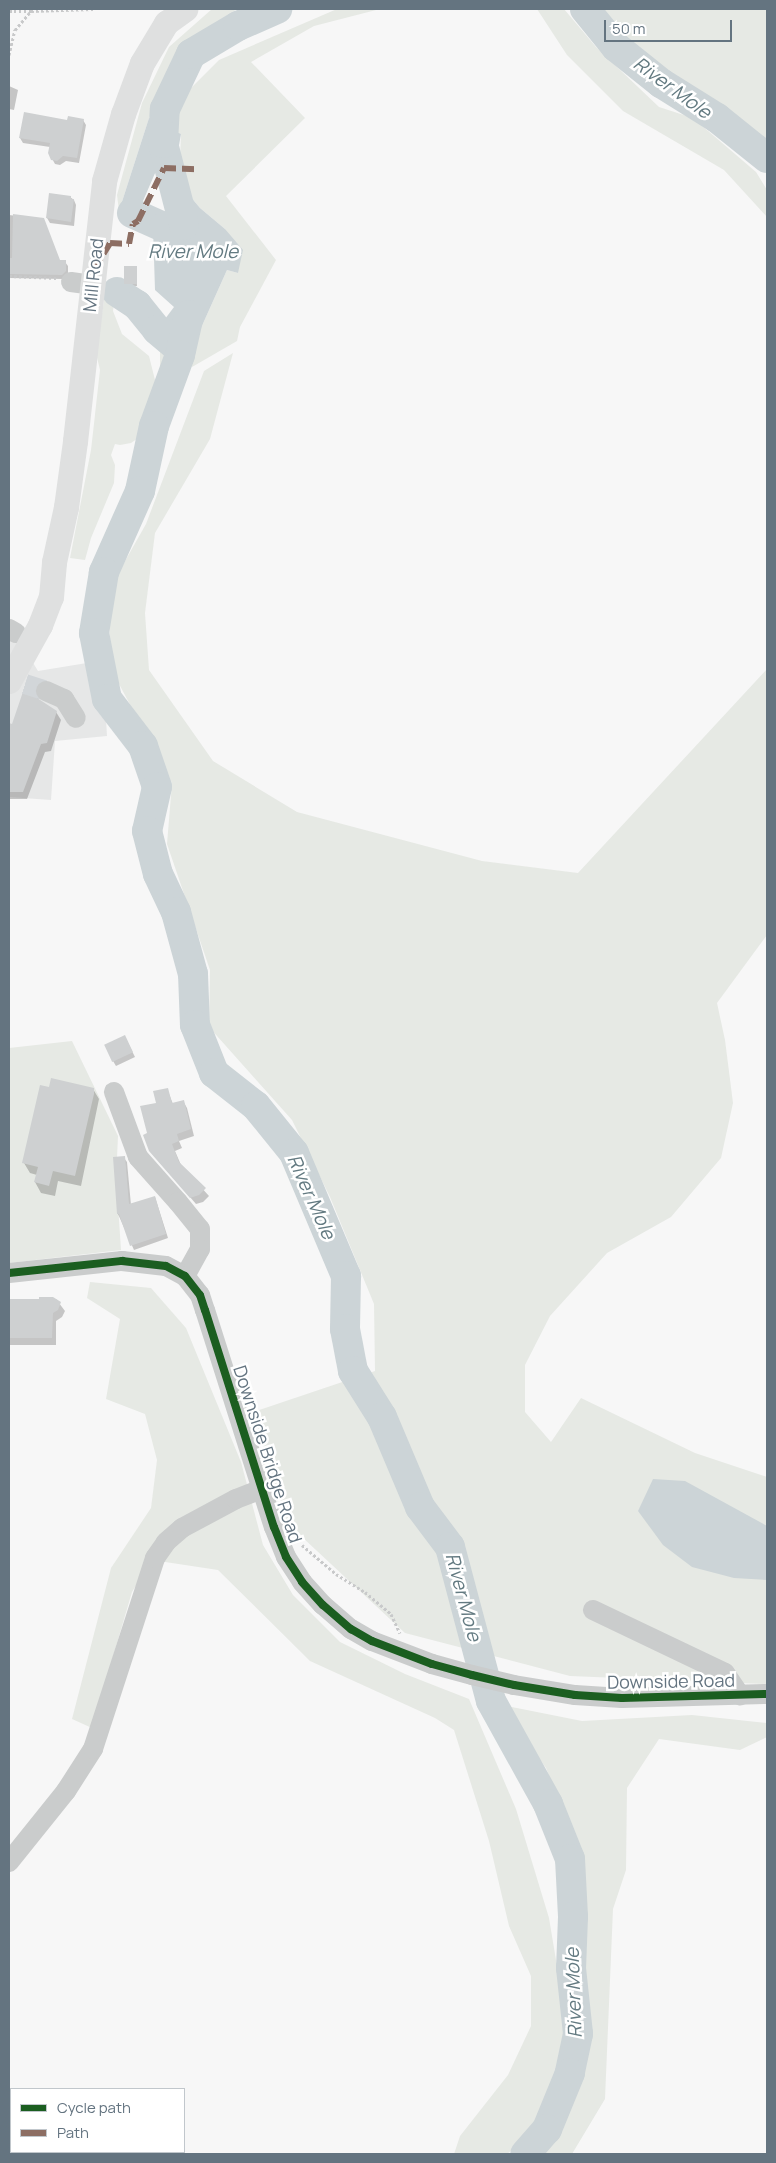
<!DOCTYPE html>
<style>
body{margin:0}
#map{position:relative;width:776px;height:2163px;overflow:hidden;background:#f7f7f7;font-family:Manrope,sans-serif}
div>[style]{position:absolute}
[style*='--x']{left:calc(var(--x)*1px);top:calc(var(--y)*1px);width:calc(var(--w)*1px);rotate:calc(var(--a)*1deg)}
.built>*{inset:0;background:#e6e7e7}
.green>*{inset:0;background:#e6e9e4}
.water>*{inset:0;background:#ccd4d7}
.shadow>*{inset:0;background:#0003}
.river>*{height:30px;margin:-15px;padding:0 15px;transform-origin:15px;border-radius:15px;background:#ccd4d7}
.building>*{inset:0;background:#ced0d1;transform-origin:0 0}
.minor-tunnel>*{height:20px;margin-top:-10px;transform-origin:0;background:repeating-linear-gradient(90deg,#d2d6d9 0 20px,transparent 0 30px)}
.path>*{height:3px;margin-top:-1.5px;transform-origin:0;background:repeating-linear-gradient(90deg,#c8c9ca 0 2.5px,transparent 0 5px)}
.minor>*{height:20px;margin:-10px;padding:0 10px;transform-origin:10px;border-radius:10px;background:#cacccc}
.major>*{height:25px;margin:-12.5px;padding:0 12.5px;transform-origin:12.5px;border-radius:12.5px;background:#dfe0e0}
.quiet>*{height:6px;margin-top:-3px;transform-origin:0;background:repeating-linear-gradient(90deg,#8d6e63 0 12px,transparent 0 18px)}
.cycleway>*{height:8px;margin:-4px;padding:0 4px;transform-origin:4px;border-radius:4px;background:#1b5e20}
span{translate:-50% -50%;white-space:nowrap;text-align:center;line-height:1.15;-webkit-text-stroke:5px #fff;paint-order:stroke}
.street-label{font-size:18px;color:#647480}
.water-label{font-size:19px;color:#637a81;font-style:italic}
.frame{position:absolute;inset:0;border:10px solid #647480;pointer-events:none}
.legend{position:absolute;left:10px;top:2088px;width:175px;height:65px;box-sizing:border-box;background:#fff;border:1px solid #c1c7cc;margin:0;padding:6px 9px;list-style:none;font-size:15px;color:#647480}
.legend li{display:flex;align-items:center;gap:10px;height:25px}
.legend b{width:25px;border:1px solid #c1c7cc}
.scale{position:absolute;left:604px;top:20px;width:128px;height:22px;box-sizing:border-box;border:2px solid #647480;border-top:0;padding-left:6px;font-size:15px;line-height:18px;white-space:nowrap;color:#647480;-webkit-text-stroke:4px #fff;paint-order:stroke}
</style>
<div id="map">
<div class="built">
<i style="clip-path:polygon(9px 623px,38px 671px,93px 662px,106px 719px,107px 736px,55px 741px,51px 800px,9px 797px)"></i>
</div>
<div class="green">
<i style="clip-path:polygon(212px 9px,237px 9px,195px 38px,178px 57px,149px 118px,119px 211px,117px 195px,142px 103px,169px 47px)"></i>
<i style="clip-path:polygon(337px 9px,380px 9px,314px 26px,251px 62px,305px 118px,226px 196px,276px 260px,240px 327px,237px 341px,192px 367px,188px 357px,227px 270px,238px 273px,225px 229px,200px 208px,179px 183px,181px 134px,170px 128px,191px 88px,219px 60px)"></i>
<i style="clip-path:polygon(537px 9px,564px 9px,596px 47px,659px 107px,693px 118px,756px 172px,767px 190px,767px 217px,724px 170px,623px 111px,567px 55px)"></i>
<i style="clip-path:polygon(600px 9px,767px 9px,767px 142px,647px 57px,615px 29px)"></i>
<i style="clip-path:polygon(105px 294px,115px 295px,113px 311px,122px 334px,149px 356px,155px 380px,153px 406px,160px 417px,158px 429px,144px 434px,131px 443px,120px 445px,115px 444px,111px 455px,115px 465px,114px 483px,91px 538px,85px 560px,70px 558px,91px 450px,100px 370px,96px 353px)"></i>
<i style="clip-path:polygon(160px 335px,184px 355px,179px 368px,175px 395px,169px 396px,160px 374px)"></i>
<i style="clip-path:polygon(233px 353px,210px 439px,155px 533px,145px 613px,149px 670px,213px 761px,297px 812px,482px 861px,578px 873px,767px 669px,767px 935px,717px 1003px,725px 1040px,733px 1103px,721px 1158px,671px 1217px,607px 1253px,550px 1316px,525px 1365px,525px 1412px,551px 1442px,581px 1398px,695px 1453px,767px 1477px,767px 1684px,570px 1676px,405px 1633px,287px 1523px,253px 1412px,375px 1371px,374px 1304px,330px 1197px,292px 1120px,209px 1027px,210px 970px,167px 844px,172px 783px,111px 669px,109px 621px,116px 577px,146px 524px,204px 371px)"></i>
<i style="clip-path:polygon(72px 1041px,118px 1136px,117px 1158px,115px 1159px,121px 1250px,9px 1263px,9px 1048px)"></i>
<i style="clip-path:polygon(90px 1282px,151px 1288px,186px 1328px,241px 1462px,263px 1545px,293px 1595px,340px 1642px,405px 1674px,469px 1699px,516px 1809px,549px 1918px,569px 2038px,556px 2091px,537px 2129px,507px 2154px,454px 2154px,460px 2136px,508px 2075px,531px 2026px,531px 1976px,509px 1926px,489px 1841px,454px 1730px,435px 1718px,310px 1661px,218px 1570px,152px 1560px,132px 1592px,92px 1728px,72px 1719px,111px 1568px,151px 1508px,157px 1460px,145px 1414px,106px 1399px,120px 1319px,87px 1298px)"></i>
<i style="clip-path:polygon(502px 1705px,582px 1721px,692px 1715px,767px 1723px,767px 1737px,740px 1750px,659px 1739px,627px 1788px,626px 1870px,613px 1909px,605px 2099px,572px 2154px,540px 2154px,570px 2097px,589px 2037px,580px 1974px,579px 1849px,546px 1768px)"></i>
</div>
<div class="water">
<i style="clip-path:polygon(149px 118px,181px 134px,175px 168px,159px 164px,133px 224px,119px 211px)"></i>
<i style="clip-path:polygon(179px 183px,200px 208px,225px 229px,243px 250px,238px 273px,227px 270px,188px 357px,150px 339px,174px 307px,155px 290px,153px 227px,156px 218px,171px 209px,171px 187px)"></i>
<i style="clip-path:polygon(653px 1479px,685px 1481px,767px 1526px,767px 1580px,734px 1578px,692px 1567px,663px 1545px,638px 1511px)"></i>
</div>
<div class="shadow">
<i style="clip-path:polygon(9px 86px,18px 90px,14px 110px,9px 109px)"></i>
<i style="clip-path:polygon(83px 120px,86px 125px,79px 163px,66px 161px,60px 165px,55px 164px,49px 153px,50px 147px,23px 143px,20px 138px,68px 121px)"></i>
<i style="clip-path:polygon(50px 194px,70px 197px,74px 200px,76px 205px,74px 226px,50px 223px,47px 218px)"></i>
<i style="clip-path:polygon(9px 215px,43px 219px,60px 262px,65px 262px,68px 266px,68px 277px,64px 279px,9px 278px)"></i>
<i style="clip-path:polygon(136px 267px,137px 286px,126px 286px,125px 284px)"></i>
<i style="clip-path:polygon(38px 682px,43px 690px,38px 700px,56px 712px,61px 720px,51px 751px,45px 752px,27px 799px,9px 799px,9px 725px,13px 726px)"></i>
<i style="clip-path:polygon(127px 1041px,135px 1057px,116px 1066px,113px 1061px)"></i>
<i style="clip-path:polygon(50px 1088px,93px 1089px,99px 1099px,81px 1186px,58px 1181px,55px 1196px,41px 1193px,35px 1182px,37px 1175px,30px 1173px,24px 1163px)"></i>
<i style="clip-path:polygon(167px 1089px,173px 1104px,183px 1101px,187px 1108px,194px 1136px,179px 1141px,182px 1148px,175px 1151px,181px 1165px,209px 1196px,203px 1202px,196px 1204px,150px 1151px,148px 1134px,157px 1103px)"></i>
<i style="clip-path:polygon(124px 1158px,127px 1162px,131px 1205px,155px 1197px,168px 1238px,134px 1250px,118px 1214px)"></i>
<i style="clip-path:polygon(56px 1299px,65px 1311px,62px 1317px,56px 1321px,56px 1345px,9px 1345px,9px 1300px)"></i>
</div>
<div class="river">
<i style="--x:585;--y:9;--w:49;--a:50.8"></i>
<i style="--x:616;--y:47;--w:58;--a:38.7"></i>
<i style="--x:661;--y:83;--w:66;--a:32"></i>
<i style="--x:717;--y:118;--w:64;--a:38.7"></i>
<i style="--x:132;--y:213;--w:35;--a:24"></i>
<i style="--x:164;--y:227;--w:30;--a:40"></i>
<i style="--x:184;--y:225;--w:85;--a:-104.4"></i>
<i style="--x:163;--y:143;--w:34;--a:-87"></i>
<i style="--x:165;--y:109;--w:61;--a:-64.7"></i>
<i style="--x:191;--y:54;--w:55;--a:-30.8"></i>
<i style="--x:238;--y:26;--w:43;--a:-23.6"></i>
<i style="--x:117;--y:292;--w:24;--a:33"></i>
<i style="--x:137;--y:305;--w:32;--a:51"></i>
<i style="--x:157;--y:330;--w:31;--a:40"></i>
<i style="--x:189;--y:315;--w:41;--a:102.7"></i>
<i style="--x:180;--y:355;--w:76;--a:110.1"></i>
<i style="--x:154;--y:426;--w:66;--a:102.2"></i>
<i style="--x:140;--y:491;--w:89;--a:114"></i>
<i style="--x:104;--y:572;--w:62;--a:99.3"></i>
<i style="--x:94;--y:633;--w:67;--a:78.9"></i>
<i style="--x:107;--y:699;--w:59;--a:52.5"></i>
<i style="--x:143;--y:746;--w:43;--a:71.1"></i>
<i style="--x:157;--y:787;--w:45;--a:102.8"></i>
<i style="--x:147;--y:831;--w:44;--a:75.7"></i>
<i style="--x:158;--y:874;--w:42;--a:64.7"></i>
<i style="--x:176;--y:912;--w:64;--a:74.7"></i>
<i style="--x:193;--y:974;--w:51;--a:87.8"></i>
<i style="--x:195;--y:1025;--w:52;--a:68.4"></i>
<i style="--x:214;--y:1073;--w:53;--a:38.2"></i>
<i style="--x:256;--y:1106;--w:60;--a:51"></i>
<i style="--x:294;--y:1153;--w:134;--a:67.1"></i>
<i style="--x:346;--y:1276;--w:53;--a:91.1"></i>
<i style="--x:345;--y:1329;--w:43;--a:79.2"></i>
<i style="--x:353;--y:1371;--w:54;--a:57.8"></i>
<i style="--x:382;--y:1417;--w:98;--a:67.1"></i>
<i style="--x:420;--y:1507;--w:50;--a:53.1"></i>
<i style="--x:450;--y:1547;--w:159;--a:75.1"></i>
<i style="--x:491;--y:1701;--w:118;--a:61"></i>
<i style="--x:548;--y:1804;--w:59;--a:68.2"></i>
<i style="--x:570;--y:1859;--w:58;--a:87"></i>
<i style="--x:573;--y:1917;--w:51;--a:92.2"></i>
<i style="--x:571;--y:1968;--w:66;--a:83.9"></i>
<i style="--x:578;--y:2034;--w:40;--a:102"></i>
<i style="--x:570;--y:2073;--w:61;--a:112.3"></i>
<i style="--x:547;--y:2129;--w:33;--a:131"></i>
</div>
<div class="building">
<i style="clip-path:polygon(24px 112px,67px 120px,68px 116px,84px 119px,77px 158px,63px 156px,57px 161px,51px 160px,48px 153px,50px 143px,19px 138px)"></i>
<i style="clip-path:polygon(49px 193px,71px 196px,71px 199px,74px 199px,71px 222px,46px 218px)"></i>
<i style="clip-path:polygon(13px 214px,44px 218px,60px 260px,66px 260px,66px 271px,62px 275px,9px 274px,9px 258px,12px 258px)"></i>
<i style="left:124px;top:266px;width:13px;height:18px"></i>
<i style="clip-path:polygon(28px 677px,39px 681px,34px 692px,37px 698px,57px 711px,47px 743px,41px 744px,23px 792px,9px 792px,9px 723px,12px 724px)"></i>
<i style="left:125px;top:1035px;width:19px;height:23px;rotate:65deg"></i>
<i style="clip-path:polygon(51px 1078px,94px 1088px,94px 1094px,75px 1176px,53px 1171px,49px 1186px,34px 1182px,38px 1167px,22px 1163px,40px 1085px,49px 1087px)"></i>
<i style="clip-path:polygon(168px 1088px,172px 1103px,184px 1100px,191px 1129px,177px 1134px,179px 1141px,172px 1144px,179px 1162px,206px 1188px,199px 1195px,190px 1198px,149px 1151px,143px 1135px,147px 1133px,140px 1106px,156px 1103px,153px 1091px)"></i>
<i style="clip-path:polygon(125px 1156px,129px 1204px,155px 1196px,166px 1234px,130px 1246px,119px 1214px,117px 1214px,113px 1157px)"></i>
<i style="clip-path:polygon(39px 1297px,53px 1297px,61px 1302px,58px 1310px,53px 1313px,52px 1338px,9px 1338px,9px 1299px,39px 1299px)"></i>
</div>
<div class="minor-tunnel">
<i style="--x:25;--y:684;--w:22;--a:18"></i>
</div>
<div class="path">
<i style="--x:9;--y:11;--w:22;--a:0"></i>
<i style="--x:9;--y:55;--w:26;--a:-77"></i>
<i style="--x:15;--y:30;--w:25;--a:-50"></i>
<i style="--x:31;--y:11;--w:62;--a:-1.8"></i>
<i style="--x:9;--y:276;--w:47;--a:2.4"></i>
<i style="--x:302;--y:1545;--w:45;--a:40.5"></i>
<i style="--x:336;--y:1574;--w:34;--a:32"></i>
<i style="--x:365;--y:1592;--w:34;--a:40"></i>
<i style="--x:391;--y:1614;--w:21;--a:65"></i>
</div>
<div class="minor">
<i style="--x:71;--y:282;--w:21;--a:8"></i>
<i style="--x:9;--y:629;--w:8;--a:30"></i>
<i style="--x:46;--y:691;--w:20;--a:24"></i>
<i style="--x:64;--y:699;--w:22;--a:58"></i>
<i style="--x:114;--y:1092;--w:69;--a:69.7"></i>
<i style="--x:138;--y:1157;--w:60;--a:48.4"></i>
<i style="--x:178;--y:1202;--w:35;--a:51"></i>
<i style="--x:200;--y:1229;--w:20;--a:90"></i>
<i style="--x:200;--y:1249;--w:31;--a:119"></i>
<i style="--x:9;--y:1273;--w:114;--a:-6.1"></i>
<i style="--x:122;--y:1261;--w:44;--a:6.5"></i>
<i style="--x:166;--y:1266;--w:21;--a:28"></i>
<i style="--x:185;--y:1276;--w:24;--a:52"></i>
<i style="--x:200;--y:1295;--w:16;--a:72"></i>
<i style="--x:205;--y:1310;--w:228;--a:72.4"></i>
<i style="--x:274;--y:1527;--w:32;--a:68"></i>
<i style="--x:286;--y:1557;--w:30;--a:57"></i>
<i style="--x:302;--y:1582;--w:31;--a:48"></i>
<i style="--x:323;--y:1605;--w:37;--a:41"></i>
<i style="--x:351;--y:1629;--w:24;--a:30"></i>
<i style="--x:372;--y:1641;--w:64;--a:21"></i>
<i style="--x:432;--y:1664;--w:41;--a:15.4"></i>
<i style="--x:472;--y:1675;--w:43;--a:13.4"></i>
<i style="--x:514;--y:1685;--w:62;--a:9.3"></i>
<i style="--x:575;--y:1695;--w:47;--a:3.7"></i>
<i style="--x:622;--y:1698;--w:145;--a:-1.6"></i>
<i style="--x:593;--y:1610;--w:146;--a:25.5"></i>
<i style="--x:725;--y:1673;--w:27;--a:56"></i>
<i style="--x:9;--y:1862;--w:91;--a:-51.2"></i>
<i style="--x:66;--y:1791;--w:50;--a:-57.3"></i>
<i style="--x:93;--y:1749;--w:201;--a:-72"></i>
<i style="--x:155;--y:1558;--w:19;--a:-55"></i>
<i style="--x:166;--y:1542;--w:21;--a:-41"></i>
<i style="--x:182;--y:1528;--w:61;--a:-28.2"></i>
<i style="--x:236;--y:1499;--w:28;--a:-21"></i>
</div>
<div class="major">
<i style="--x:9;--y:681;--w:64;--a:-61"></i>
<i style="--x:40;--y:625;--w:30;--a:-69"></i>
<i style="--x:51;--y:597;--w:35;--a:-85"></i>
<i style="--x:54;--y:562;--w:56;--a:-77.7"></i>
<i style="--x:66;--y:507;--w:67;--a:-82.2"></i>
<i style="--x:75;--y:441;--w:262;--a:-83.6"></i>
<i style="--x:104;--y:181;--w:70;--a:-74.2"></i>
<i style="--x:123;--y:114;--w:54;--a:-69.6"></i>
<i style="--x:142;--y:63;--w:47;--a:-59"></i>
<i style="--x:166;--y:23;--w:24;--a:-36"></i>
</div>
<div class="quiet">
<i style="--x:94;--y:269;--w:31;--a:-58"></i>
<i style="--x:110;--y:243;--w:19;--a:3"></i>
<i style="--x:129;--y:244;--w:20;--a:-79"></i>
<i style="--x:133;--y:224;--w:6;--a:-31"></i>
<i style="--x:138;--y:221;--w:59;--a:-63.9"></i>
<i style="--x:164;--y:168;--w:33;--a:2"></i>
</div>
<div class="cycleway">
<i style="--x:9;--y:1273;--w:114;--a:-6.1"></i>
<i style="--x:122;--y:1261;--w:44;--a:6.5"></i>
<i style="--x:166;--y:1266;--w:21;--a:28"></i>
<i style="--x:185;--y:1276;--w:24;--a:52"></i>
<i style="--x:200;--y:1295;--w:16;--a:72"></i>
<i style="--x:205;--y:1310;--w:228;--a:72.4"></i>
<i style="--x:274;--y:1527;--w:32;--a:68"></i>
<i style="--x:286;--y:1557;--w:30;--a:57"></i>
<i style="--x:302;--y:1582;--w:31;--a:48"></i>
<i style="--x:323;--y:1605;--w:37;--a:41"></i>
<i style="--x:351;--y:1629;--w:24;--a:30"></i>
<i style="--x:372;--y:1641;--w:64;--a:21"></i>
<i style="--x:432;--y:1664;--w:41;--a:15.4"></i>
<i style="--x:472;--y:1675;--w:43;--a:13.4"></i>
<i style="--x:514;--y:1685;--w:62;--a:9.3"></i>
<i style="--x:575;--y:1695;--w:47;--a:3.7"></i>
<i style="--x:622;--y:1698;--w:145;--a:-1.6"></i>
</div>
<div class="street-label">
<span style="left:93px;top:275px;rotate:-84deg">Mill Road</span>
<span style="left:268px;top:1454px;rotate:72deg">Downside Bridge Road</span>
<span style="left:671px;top:1681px;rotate:-1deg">Downside Road</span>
</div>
<div class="water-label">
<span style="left:672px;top:88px;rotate:36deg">River Mole</span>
<span style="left:193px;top:252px">River Mole</span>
<span style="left:311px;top:1197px;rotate:66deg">River Mole</span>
<span style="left:463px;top:1597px;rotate:75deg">River Mole</span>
<span style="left:574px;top:1993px;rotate:-92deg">River Mole</span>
</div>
<div class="frame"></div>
<ul class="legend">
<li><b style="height:6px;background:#1b5e20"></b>Cycle path</li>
<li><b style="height:6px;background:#8d6e63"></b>Path</li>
</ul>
<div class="scale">50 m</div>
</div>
